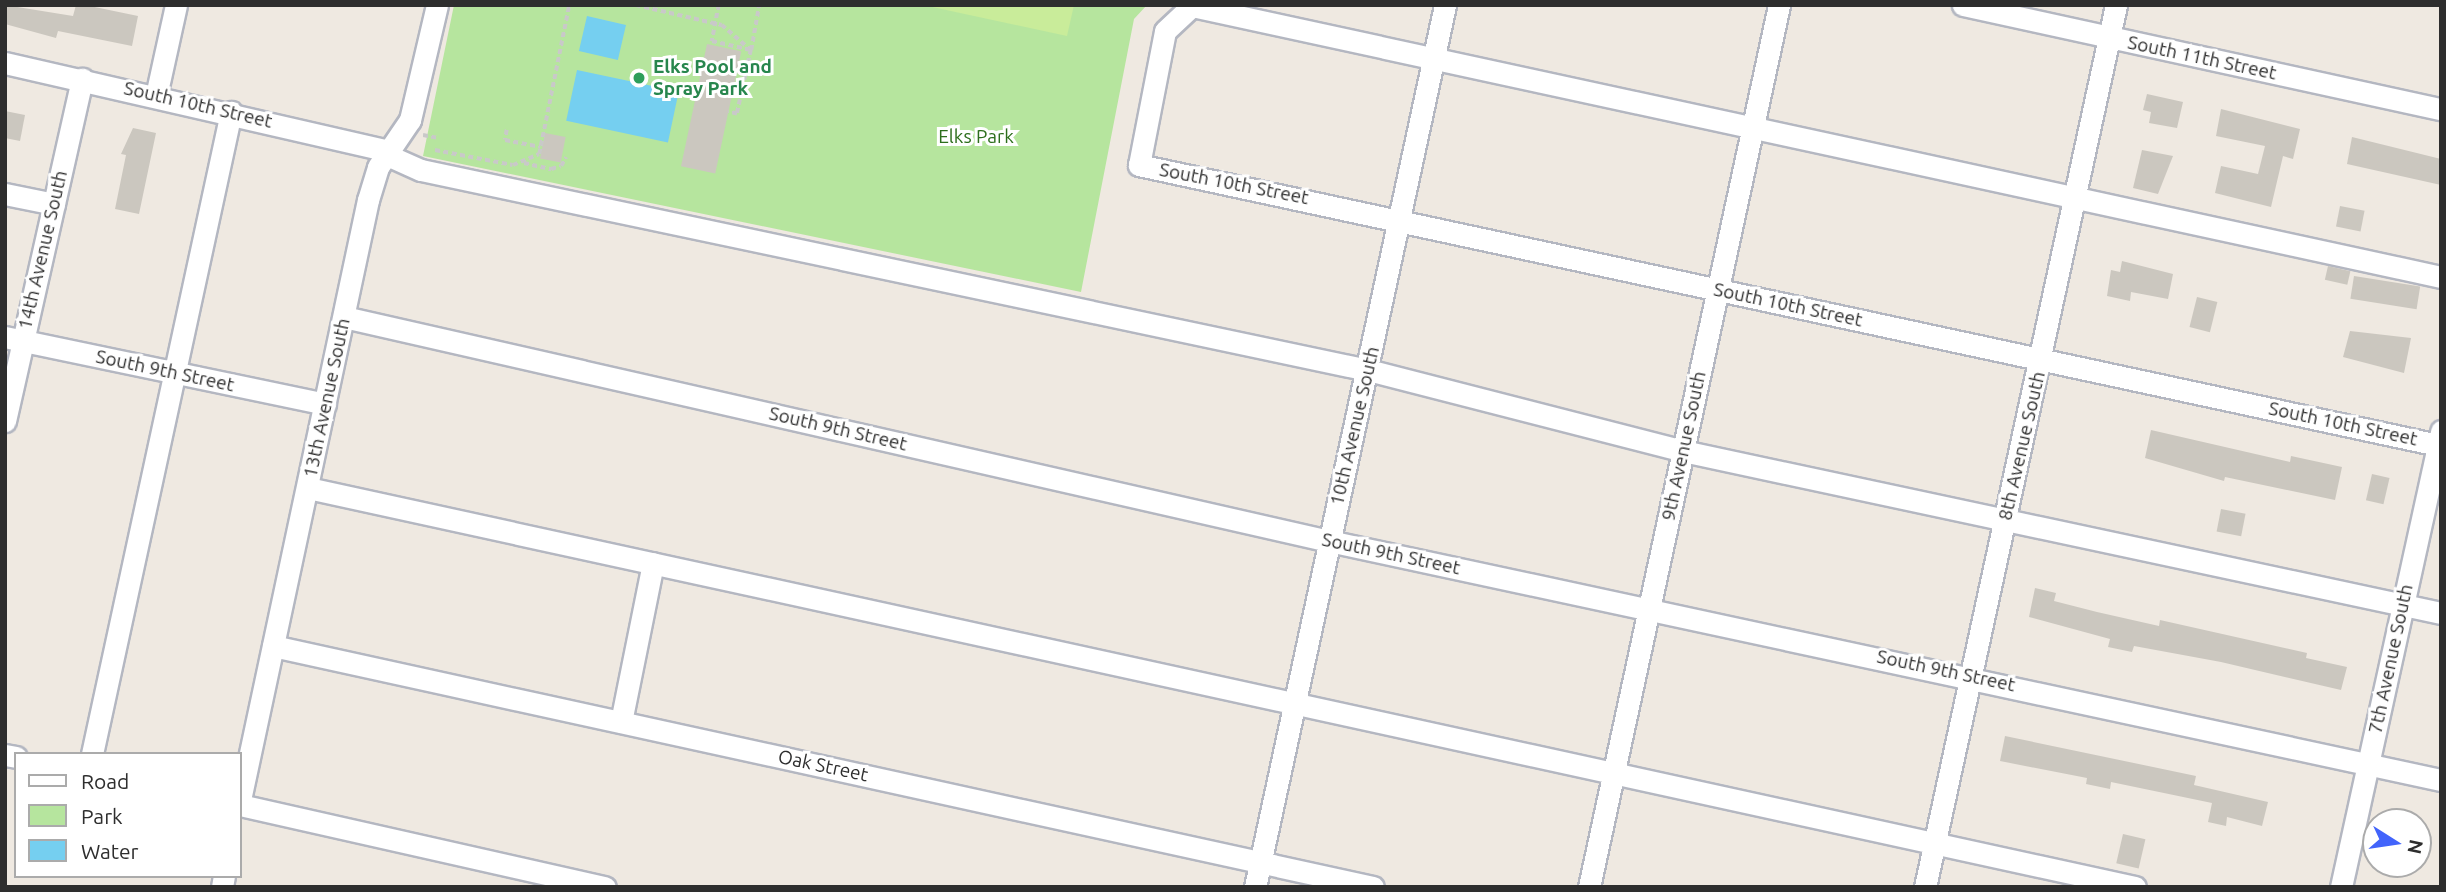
<!DOCTYPE html>
<style>
body{margin:0}
#map{position:relative;width:2446px;height:892px;overflow:hidden;background:#efe9e1;font-family:Ubuntu,sans-serif}
div>[style]{position:absolute}
[style*='--x']{left:calc(var(--x)*1px);top:calc(var(--y)*1px);width:calc(var(--w)*1px);rotate:calc(var(--a)*1deg)}
.green>*{inset:0;background:#b6e59e}
.pitch>*{inset:0;background:#c9ec9a}
.water>*{inset:0;background:#75cff0;transform-origin:0 0}
.building>*{inset:0;background:#cbc7bf;transform-origin:0 0}
.path>*{height:3.5px;margin-top:-1.75px;transform-origin:0;background:repeating-linear-gradient(90deg,#c9c9c9 0 5px,transparent 0 8.5px)}
.roads{filter:drop-shadow(2px 0 #b4b7c1) drop-shadow(-2px 0 #b4b7c1) drop-shadow(0 2px #b4b7c1) drop-shadow(0 -2px #b4b7c1)}
.minor>*{height:21px;margin:-10.5px;padding:0 10.5px;transform-origin:10.5px;border-radius:10.5px;background:#fff}
.dots>*{width:19px;height:19px;translate:-50% -50%;box-sizing:border-box;border:4px solid #fff;border-radius:50%}
span{translate:-50% -50%;white-space:nowrap;text-align:center;line-height:1.15;-webkit-text-stroke:6px #fff;paint-order:stroke}
.street-label{font-size:19px;color:#2e2e2e}
.leisure-label{font-size:19px;color:#27864d;font-weight:700}
.left{translate:0 -50%;text-align:left}
.park-label{font-size:19px;color:#2c6e1b}
.frame{position:absolute;inset:0;border:7px solid #2e2e2e;pointer-events:none}
.legend{position:absolute;left:14px;top:752px;width:228px;height:126px;box-sizing:border-box;background:#fff;border:2px solid #ababab;margin:0;padding:9px 12px;list-style:none;font-size:21px;color:#2e2e2e}
.legend li{display:flex;align-items:center;gap:14px;height:35px}
.legend b{width:35px;border:2px solid #ababab}
.north{position:absolute;left:2362px;top:808px;width:70px;height:70px;box-sizing:border-box;background:#fff;border:2px solid #ababab;border-radius:50%;rotate:102deg;font-size:19px;font-weight:700;line-height:28px;text-align:center;color:#2e2e2e}
.north::after{content:'';display:block;margin:auto;width:24px;height:32px;background:#4264fb;clip-path:polygon(50% 0,100% 100%,50% 72%,0 100%)}
</style>
<div id="map">
<div class="green">
<i style="clip-path:polygon(454px 5px,1147px 5px,1134px 19px,1081px 292px,423px 156px)"></i>
</div>
<div class="pitch">
<i style="clip-path:polygon(923px 5px,1074px 5px,1067px 36px)"></i>
</div>
<div class="water">
<i style="left:587px;top:16px;width:40px;height:36px;rotate:13deg"></i>
<i style="left:577px;top:70px;width:104px;height:52px;rotate:12deg"></i>
</div>
<div class="building">
<i style="clip-path:polygon(5px 5px,73px 16px,76px 5px,85px 5px,138px 16px,132px 46px,58px 31px,56px 38px,5px 24px)"></i>
<i style="left:707px;top:44px;width:35px;height:125px;rotate:12deg"></i>
<i style="clip-path:polygon(2147px 94px,2183px 102px,2177px 128px,2149px 123px,2151px 112px,2143px 110px)"></i>
<i style="clip-path:polygon(2221px 109px,2300px 129px,2293px 159px,2283px 156px,2271px 207px,2215px 193px,2221px 166px,2258px 174px,2265px 146px,2216px 136px)"></i>
<i style="clip-path:polygon(5px 111px,25px 115px,20px 141px,5px 138px)"></i>
<i style="clip-path:polygon(133px 128px,156px 133px,139px 214px,115px 209px,126px 155px,121px 154px)"></i>
<i style="left:545px;top:133px;width:21px;height:26px;rotate:11deg"></i>
<i style="clip-path:polygon(2352px 137px,2441px 159px,2441px 185px,2347px 164px)"></i>
<i style="clip-path:polygon(2142px 150px,2173px 156px,2158px 194px,2133px 188px)"></i>
<i style="left:2340px;top:206px;width:25px;height:21px;rotate:11deg"></i>
<i style="clip-path:polygon(2122px 261px,2173px 274px,2168px 299px,2131px 292px,2130px 301px,2107px 296px,2111px 270px,2120px 272px)"></i>
<i style="left:2328px;top:266px;width:23px;height:14px;rotate:13deg"></i>
<i style="left:2354px;top:276px;width:67px;height:23px;rotate:9deg"></i>
<i style="left:2197px;top:297px;width:21px;height:31px;rotate:14deg"></i>
<i style="clip-path:polygon(2350px 331px,2411px 338px,2404px 373px,2343px 357px)"></i>
<i style="clip-path:polygon(2151px 430px,2290px 462px,2291px 456px,2342px 467px,2335px 500px,2225px 477px,2224px 481px,2145px 458px)"></i>
<i style="left:2372px;top:474px;width:18px;height:27px;rotate:13deg"></i>
<i style="left:2221px;top:509px;width:25px;height:23px;rotate:11deg"></i>
<i style="clip-path:polygon(2035px 588px,2056px 593px,2054px 601px,2097px 612px,2159px 626px,2160px 620px,2307px 653px,2306px 658px,2347px 667px,2341px 690px,2221px 662px,2134px 646px,2132px 652px,2108px 647px,2110px 639px,2029px 617px)"></i>
<i style="clip-path:polygon(2005px 736px,2196px 776px,2194px 785px,2268px 802px,2262px 826px,2227px 817px,2226px 826px,2208px 822px,2212px 803px,2111px 782px,2110px 789px,2086px 784px,2087px 778px,2000px 761px)"></i>
<i style="left:2123px;top:834px;width:23px;height:30px;rotate:13deg"></i>
</div>
<div class="path">
<i style="--x:636;--y:5;--w:88;--a:13.1"></i>
<i style="--x:722;--y:25;--w:38;--a:41"></i>
<i style="--x:751;--y:50;--w:66;--a:102.3"></i>
<i style="--x:737;--y:114;--w:9;--a:-167"></i>
<i style="--x:719;--y:5;--w:37;--a:101"></i>
<i style="--x:712;--y:41;--w:40;--a:13"></i>
<i style="--x:751;--y:50;--w:46;--a:-79.9"></i>
<i style="--x:737;--y:71;--w:9;--a:13"></i>
<i style="--x:507;--y:130;--w:10;--a:101"></i>
<i style="--x:505;--y:140;--w:36;--a:11"></i>
<i style="--x:423;--y:135;--w:15;--a:11"></i>
<i style="--x:435;--y:150;--w:79;--a:10.9"></i>
<i style="--x:513;--y:165;--w:28;--a:-23"></i>
<i style="--x:539;--y:154;--w:152;--a:-78.6"></i>
<i style="--x:524;--y:163;--w:28;--a:13"></i>
<i style="--x:551;--y:169;--w:10;--a:-17"></i>
<i style="--x:561;--y:166;--w:10;--a:-61"></i>
</div>
<div class="roads">
<div class="minor">
<i style="--x:1963;--y:5;--w:489;--a:12.3"></i>
<i style="--x:5;--y:63;--w:395;--a:12.9"></i>
<i style="--x:156;--y:96;--w:93;--a:-77.6"></i>
<i style="--x:387;--y:155;--w:37;--a:24"></i>
<i style="--x:421;--y:170;--w:968;--a:11.93"></i>
<i style="--x:1368;--y:370;--w:325;--a:14.4"></i>
<i style="--x:1683;--y:451;--w:775;--a:12.06"></i>
<i style="--x:5;--y:194;--w:50;--a:11.5"></i>
<i style="--x:344;--y:317;--w:1010;--a:12.81"></i>
<i style="--x:1329;--y:541;--w:1137;--a:12.13"></i>
<i style="--x:5;--y:337;--w:327;--a:11.8"></i>
<i style="--x:5;--y:421;--w:351;--a:-77.3"></i>
<i style="--x:2438;--y:445;--w:1329;--a:-167.84"></i>
<i style="--x:1139;--y:165;--w:136;--a:-79"></i>
<i style="--x:1165;--y:31;--w:37;--a:-43"></i>
<i style="--x:1192;--y:6;--w:1278;--a:12.24"></i>
<i style="--x:308;--y:488;--w:1870;--a:12.32"></i>
<i style="--x:273;--y:646;--w:1126;--a:12.36"></i>
<i style="--x:621;--y:722;--w:162;--a:-78.6"></i>
<i style="--x:92;--y:754;--w:657;--a:-77.78"></i>
<i style="--x:5;--y:755;--w:11;--a:10"></i>
<i style="--x:240;--y:800;--w:614;--a:-77.96"></i>
<i style="--x:368;--y:200;--w:34;--a:-73"></i>
<i style="--x:378;--y:167;--w:57;--a:-55.8"></i>
<i style="--x:410;--y:120;--w:118;--a:-76.8"></i>
<i style="--x:240;--y:805;--w:374;--a:12.7"></i>
<i style="--x:222;--y:887;--w:11;--a:-80"></i>
<i style="--x:1255;--y:887;--w:902;--a:-77.84"></i>
<i style="--x:1589;--y:887;--w:902;--a:-77.84"></i>
<i style="--x:1925;--y:887;--w:902;--a:-77.78"></i>
<i style="--x:2341;--y:887;--w:467;--a:-77.6"></i>
</div>
</div>
<div class="dots">
<i style="left:639px;top:78px;background:#2e9e5b"></i>
</div>
<div class="street-label">
<span style="left:2202px;top:58px;rotate:12deg">South 11th Street</span>
<span style="left:198px;top:105px;rotate:13deg">South 10th Street</span>
<span style="left:1234px;top:184px;rotate:11deg">South 10th Street</span>
<span style="left:43px;top:250px;rotate:-77deg">14th Avenue South</span>
<span style="left:1788px;top:305px;rotate:12deg">South 10th Street</span>
<span style="left:165px;top:371px;rotate:12deg">South 9th Street</span>
<span style="left:327px;top:398px;rotate:-78deg">13th Avenue South</span>
<span style="left:2343px;top:424px;rotate:12deg">South 10th Street</span>
<span style="left:1355px;top:426px;rotate:-77deg">10th Avenue South</span>
<span style="left:838px;top:429px;rotate:13deg">South 9th Street</span>
<span style="left:1684px;top:446px;rotate:-78deg">9th Avenue South</span>
<span style="left:2022px;top:446px;rotate:-77deg">8th Avenue South</span>
<span style="left:1391px;top:554px;rotate:12deg">South 9th Street</span>
<span style="left:2391px;top:659px;rotate:-78deg">7th Avenue South</span>
<span style="left:1946px;top:671px;rotate:12deg">South 9th Street</span>
<span style="left:823px;top:766px;rotate:12deg">Oak Street</span>
</div>
<div class="leisure-label">
<span class="left" style="left:653px;top:78px">Elks Pool and<br>Spray Park</span>
</div>
<div class="park-label">
<span style="left:976px;top:137px">Elks Park</span>
</div>
<div class="frame"></div>
<ul class="legend">
<li><b style="height:9px;background:#fff"></b>Road</li>
<li><b style="height:19px;background:#b6e59e"></b>Park</li>
<li><b style="height:19px;background:#75cff0"></b>Water</li>
</ul>
<div class="north">N</div>
</div>
